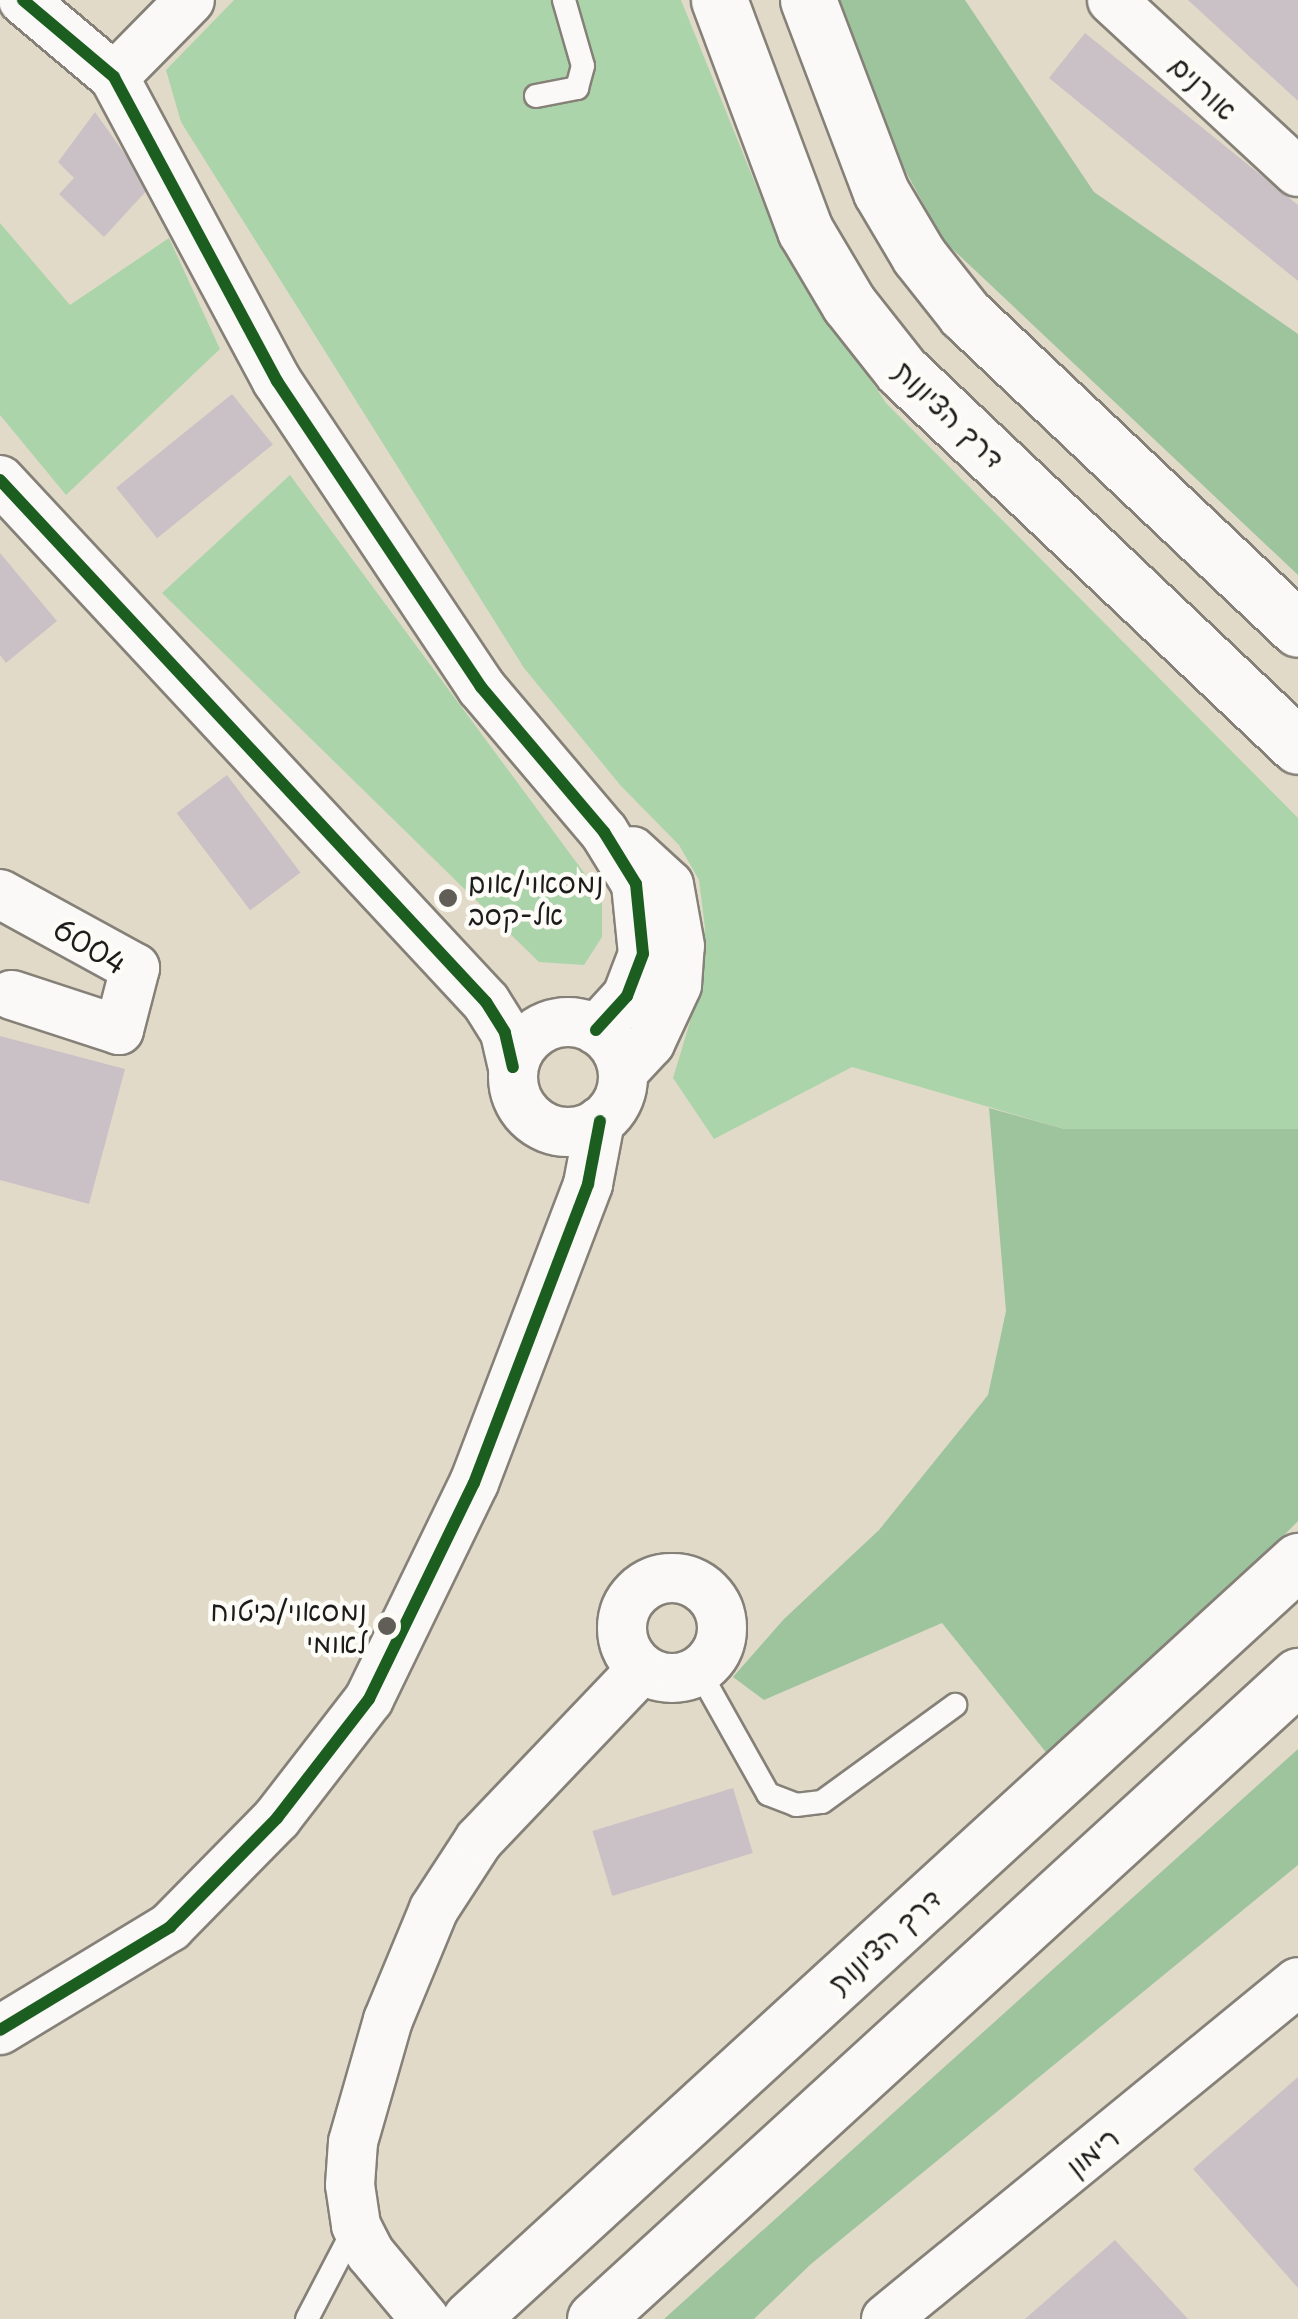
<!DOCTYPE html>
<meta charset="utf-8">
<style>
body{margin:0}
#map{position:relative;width:1298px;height:2319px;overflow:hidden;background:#e2dac8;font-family:"Playpen Sans","Playpen Sans Hebrew",sans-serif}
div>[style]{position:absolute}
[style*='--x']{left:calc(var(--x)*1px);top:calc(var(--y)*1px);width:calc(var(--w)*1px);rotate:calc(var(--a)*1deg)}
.green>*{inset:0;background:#acd4aa}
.forest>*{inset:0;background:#9ec49e}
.building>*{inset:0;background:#cac1c6;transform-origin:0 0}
.roads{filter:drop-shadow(2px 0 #858178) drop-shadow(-2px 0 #858178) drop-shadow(0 2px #858178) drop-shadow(0 -2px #858178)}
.lane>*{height:22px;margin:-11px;padding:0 11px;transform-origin:11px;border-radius:11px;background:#fbf9f7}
.street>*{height:48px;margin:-24px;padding:0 24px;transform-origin:24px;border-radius:24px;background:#fbf9f7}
.street>.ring{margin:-24px;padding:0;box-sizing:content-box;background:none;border:48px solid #fbf9f7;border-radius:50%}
.highway>*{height:55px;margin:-27.5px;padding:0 27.5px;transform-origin:27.5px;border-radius:27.5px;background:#fbf9f7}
.cycleway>*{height:12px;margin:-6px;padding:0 6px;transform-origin:6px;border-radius:6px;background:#1b5e20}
.dots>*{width:28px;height:28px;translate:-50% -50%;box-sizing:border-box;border:5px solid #fdfcf7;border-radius:50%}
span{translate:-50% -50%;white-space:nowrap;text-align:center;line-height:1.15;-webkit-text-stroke:9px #fdfcf7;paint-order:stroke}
.street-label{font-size:28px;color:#1c1c1c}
.poi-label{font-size:28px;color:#1c1c1c}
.left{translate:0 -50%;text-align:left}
.right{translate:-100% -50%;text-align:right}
</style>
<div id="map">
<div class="green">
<i style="clip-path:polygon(234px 0,681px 0,761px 198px,810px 290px,886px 403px,1298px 818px,1298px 1129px,1064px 1129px,852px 1067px,714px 1139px,673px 1078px,695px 1005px,705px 928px,699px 880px,679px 845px,621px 786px,524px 668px,181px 122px,166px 70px)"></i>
<i style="clip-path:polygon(0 223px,70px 305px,169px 238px,220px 349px,66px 495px,0 415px)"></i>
<i style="clip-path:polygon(290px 475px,602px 897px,602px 937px,584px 965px,539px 962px,162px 593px)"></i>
</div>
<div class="forest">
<i style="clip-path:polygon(837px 0,965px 0,1094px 192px,1298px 334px,1298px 575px,944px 241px,880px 125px)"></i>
<i style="clip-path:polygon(989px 1108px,1064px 1129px,1298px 1129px,1298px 1521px,1057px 1766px,942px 1623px,764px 1700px,733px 1677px,784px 1619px,879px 1530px,988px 1395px,1006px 1311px)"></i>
<i style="clip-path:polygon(1298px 1749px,1298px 1865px,811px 2264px,754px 2319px,664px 2319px)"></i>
</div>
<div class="building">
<i style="clip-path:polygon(1188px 0,1298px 0,1298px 101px)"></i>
<i style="clip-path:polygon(1085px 33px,1298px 205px,1298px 281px,1049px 78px)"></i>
<i style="clip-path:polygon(95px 112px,149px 188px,104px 237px,59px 194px,74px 178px,58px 162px)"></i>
<i style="left:232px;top:394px;width:65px;height:149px;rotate:51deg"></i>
<i style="clip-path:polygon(0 553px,57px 621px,6px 663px,0 655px)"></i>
<i style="left:227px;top:775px;width:122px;height:63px;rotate:53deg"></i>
<i style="clip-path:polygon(0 1036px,125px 1069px,89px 1204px,0 1180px)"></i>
<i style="left:733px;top:1788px;width:68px;height:147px;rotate:73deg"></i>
<i style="clip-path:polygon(1298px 2077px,1298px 2288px,1193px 2169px)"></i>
<i style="clip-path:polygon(1115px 2240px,1188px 2319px,1025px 2319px)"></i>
</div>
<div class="roads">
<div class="lane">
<i style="--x:536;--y:96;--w:42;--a:-11"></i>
<i style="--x:577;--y:88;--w:23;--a:-75"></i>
<i style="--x:583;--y:66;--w:69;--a:-106.1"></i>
<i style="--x:699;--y:1671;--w:141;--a:60.7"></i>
<i style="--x:768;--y:1794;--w:30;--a:21"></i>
<i style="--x:796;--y:1805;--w:26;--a:-7"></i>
<i style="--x:822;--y:1802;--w:165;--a:-36.1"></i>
<i style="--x:307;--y:2319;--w:106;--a:-62.5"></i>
</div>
<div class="street">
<i style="--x:23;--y:0;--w:119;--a:40.2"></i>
<i style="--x:114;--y:77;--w:345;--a:61.8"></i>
<i style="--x:277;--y:381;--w:368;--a:56.3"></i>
<i style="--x:481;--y:687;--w:190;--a:49.7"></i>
<i style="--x:604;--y:832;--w:61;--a:58.4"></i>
<i style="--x:636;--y:884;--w:70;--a:84.3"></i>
<i style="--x:643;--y:954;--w:45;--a:110.9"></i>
<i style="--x:627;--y:996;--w:46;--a:132.4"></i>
<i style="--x:1112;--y:0;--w:253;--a:42.8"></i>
<i style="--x:114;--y:77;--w:108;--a:-45.4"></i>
<i style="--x:0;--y:480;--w:713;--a:47.05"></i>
<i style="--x:486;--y:1002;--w:36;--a:58"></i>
<i style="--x:505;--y:1033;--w:35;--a:77"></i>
<i style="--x:0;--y:894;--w:154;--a:28.7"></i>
<i style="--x:135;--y:968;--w:64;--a:104.5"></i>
<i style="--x:119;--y:1030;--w:113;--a:-161.9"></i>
<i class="ring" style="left:513px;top:1022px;width:62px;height:62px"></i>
<i style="--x:623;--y:1072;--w:40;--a:-47"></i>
<i style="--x:650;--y:1043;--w:64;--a:-65"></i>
<i style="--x:677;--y:985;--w:39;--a:-86"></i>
<i style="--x:680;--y:946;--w:62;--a:-100.2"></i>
<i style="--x:669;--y:885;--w:50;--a:-137.4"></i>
<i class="ring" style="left:622px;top:1578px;width:52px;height:52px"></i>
<i style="--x:0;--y:2030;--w:199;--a:-31.2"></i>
<i style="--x:170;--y:1927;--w:153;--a:-45.5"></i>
<i style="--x:277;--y:1818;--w:150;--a:-52.3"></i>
<i style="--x:369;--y:1699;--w:240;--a:-64.1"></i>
<i style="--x:474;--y:1483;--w:320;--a:-69.1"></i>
<i style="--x:588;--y:1184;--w:64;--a:-79.2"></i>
<i style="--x:425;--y:2319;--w:86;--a:-129.8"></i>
<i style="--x:370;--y:2253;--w:31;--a:-117"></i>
<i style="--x:356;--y:2225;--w:40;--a:-98.5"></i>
<i style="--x:350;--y:2185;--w:43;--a:-86"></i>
<i style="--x:353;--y:2142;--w:127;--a:-74"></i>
<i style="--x:388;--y:2020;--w:120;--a:-67.5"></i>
<i style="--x:434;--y:1909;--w:82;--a:-56.9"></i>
<i style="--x:479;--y:1840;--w:236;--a:-46.4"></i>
<i style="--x:886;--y:2319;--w:532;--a:-39.28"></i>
</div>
<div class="highway">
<i style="--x:719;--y:0;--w:246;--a:69.5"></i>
<i style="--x:805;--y:230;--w:86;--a:59.3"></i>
<i style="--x:849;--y:304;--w:85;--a:51.7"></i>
<i style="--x:902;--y:371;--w:545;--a:43.44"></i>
<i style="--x:808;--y:0;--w:205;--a:69.2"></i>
<i style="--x:881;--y:192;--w:74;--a:59.3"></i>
<i style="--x:919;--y:256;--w:74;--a:51.6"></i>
<i style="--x:965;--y:314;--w:458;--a:43.4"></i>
<i style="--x:470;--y:2319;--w:1123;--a:-42.47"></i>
<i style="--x:595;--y:2319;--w:953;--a:-42.45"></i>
</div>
</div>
<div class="cycleway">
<i style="--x:23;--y:0;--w:119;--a:40.2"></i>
<i style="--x:114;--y:77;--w:345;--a:61.8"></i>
<i style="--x:277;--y:381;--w:368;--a:56.3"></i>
<i style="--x:481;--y:687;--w:190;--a:49.7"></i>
<i style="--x:604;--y:832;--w:61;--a:58.4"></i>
<i style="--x:636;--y:884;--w:70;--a:84.3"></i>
<i style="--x:643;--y:954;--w:45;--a:110.9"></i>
<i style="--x:627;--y:996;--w:46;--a:132.4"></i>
<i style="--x:0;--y:480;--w:713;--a:47.05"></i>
<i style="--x:486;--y:1002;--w:36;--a:58"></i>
<i style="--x:505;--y:1033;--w:35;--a:77"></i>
<i style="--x:0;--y:2030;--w:199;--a:-31.2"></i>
<i style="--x:170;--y:1927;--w:153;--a:-45.5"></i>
<i style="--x:277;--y:1818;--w:150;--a:-52.3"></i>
<i style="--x:369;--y:1699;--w:240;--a:-64.1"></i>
<i style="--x:474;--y:1483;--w:320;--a:-69.1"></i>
<i style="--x:588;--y:1184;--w:64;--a:-79.2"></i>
</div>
<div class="dots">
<i style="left:448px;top:898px;background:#615e58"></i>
<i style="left:387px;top:1626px;background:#615e58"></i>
</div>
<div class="street-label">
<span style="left:1204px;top:87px;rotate:43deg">אורנים</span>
<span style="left:950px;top:414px;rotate:44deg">דרך הציונות</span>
<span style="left:90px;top:946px;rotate:31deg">6004</span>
<span style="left:884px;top:1940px;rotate:-42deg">דרך הציונות</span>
<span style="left:1092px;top:2151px;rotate:-39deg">רימון</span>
</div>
<div class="poi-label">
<span class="left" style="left:468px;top:898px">נמסאוי/אום<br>אל-קסב</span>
<span class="right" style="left:367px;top:1626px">נמסאוי/ביטוח<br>לאומי</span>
</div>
</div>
